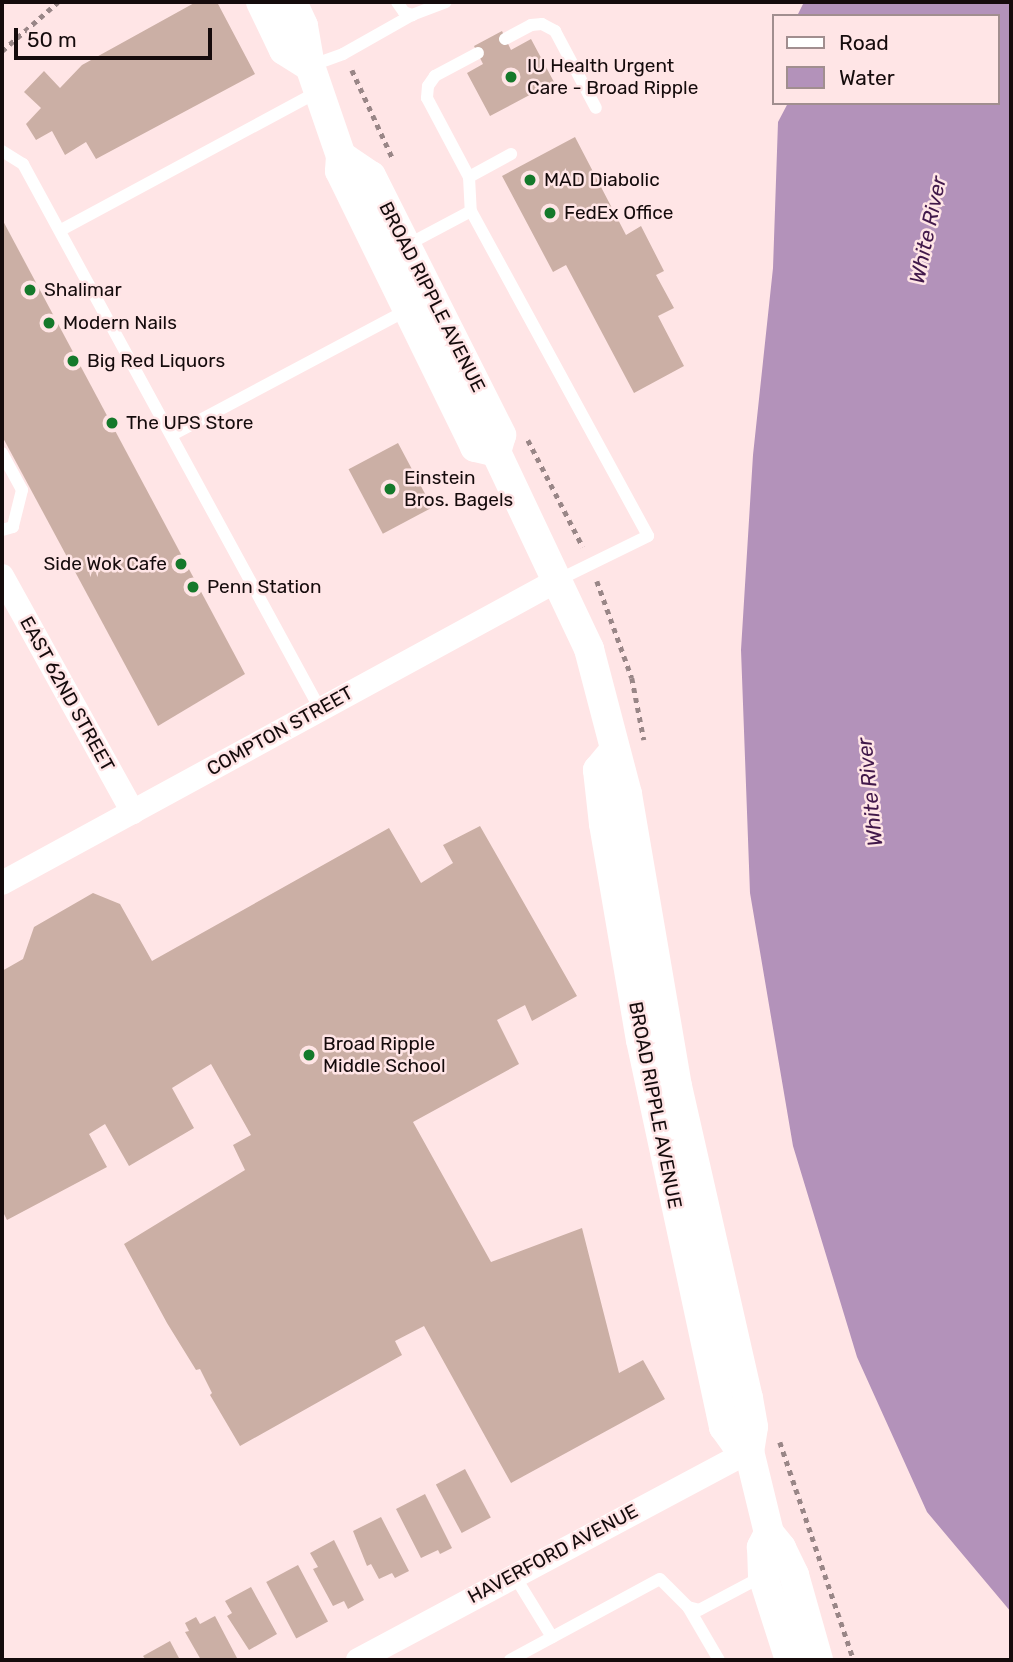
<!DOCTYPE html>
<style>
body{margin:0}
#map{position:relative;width:1013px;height:1662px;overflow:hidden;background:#ffe5e6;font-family:Rubik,sans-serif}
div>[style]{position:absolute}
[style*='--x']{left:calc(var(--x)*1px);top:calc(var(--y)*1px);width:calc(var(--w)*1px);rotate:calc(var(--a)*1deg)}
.water>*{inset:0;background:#b392ba}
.building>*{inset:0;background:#cbafa5;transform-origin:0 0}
.path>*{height:4.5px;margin-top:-2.25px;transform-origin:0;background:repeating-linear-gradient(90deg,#998687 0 5px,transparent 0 10px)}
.service>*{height:12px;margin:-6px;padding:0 6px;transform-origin:6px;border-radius:6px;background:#fff}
.minor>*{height:24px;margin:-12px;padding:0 12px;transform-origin:12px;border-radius:12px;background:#fff}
.tertiary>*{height:30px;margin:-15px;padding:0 15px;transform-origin:15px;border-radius:15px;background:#fff}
.dots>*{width:19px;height:19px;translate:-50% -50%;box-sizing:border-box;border:4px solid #ffe5e6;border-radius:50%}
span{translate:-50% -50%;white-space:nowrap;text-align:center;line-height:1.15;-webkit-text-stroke:5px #ffe5e6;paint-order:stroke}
.poi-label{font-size:19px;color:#150b0c}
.left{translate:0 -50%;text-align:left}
.right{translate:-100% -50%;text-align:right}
.street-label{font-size:19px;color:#150b0c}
.water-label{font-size:21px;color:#41184a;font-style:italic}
.frame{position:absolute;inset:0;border:4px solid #150b0c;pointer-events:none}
.legend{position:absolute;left:772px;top:14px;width:228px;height:91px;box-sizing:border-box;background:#ffe5e6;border:2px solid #a18e8f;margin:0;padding:9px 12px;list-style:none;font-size:21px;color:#150b0c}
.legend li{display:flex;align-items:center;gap:14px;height:35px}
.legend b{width:35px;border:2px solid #a18e8f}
.scale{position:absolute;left:14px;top:28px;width:198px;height:32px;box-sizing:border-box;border:4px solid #150b0c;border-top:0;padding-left:9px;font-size:21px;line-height:24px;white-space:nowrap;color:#150b0c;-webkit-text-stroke:5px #ffe5e6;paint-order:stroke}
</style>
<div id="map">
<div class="water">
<i style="clip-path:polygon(804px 2px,1011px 2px,1011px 1612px,927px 1512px,857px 1357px,793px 1146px,750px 893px,741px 650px,753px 455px,773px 268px,778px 122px,788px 103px,997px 103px,997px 16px,797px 16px)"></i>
</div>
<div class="building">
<i style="clip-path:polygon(196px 2px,217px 2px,255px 74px,96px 159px,86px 142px,65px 155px,52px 131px,36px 140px,26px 124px,41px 108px,24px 92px,44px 71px,60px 88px,82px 65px)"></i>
<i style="clip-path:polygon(502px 31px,511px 50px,531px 39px,554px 82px,490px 116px,467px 73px,483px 64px,474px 46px)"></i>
<i style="clip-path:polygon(575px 137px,626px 235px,641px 226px,664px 271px,656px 275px,674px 308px,658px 316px,684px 366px,634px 393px,566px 265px,553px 272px,502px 176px)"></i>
<i style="clip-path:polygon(2px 219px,245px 674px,158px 726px,2px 436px)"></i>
<i style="left:398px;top:443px;width:73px;height:56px;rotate:62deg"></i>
<i style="clip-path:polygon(480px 826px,577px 996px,532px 1021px,525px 1005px,497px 1020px,519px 1064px,413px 1122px,491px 1262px,582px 1228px,619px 1373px,643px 1360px,665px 1399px,511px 1483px,424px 1326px,395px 1341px,402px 1355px,240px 1446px,210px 1395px,212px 1393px,200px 1369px,196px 1370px,167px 1323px,124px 1244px,245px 1170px,233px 1145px,251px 1135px,211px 1064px,172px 1088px,194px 1128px,129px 1166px,105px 1124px,89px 1134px,107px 1167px,7px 1220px,2px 1210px,2px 971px,23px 959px,34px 927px,93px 893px,120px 904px,152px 961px,389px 828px,421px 883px,453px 863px,443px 845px)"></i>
<i style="left:465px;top:1469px;width:55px;height:33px;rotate:62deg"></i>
<i style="clip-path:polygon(425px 1494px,452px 1548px,440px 1554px,438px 1550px,421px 1558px,396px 1509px)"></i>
<i style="clip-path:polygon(381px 1517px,409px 1571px,395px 1578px,392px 1573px,379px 1579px,371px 1564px,367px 1566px,353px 1531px)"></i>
<i style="clip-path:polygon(334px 1540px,364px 1600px,348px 1609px,344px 1601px,333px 1606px,313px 1569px,318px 1567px,310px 1553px)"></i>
<i style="left:298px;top:1565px;width:64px;height:36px;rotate:62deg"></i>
<i style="clip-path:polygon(251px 1587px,277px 1634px,249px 1650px,227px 1616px,232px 1613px,225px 1601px)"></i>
<i style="clip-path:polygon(215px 1616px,237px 1658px,233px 1660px,201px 1660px,185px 1632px,189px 1631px,185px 1623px,196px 1617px,200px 1624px)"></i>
<i style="clip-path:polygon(170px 1641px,180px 1660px,146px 1660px,143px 1656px)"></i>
</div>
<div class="path">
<i style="--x:2;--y:51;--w:74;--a:-41.2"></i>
<i style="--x:352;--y:70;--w:96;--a:65.3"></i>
<i style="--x:528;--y:440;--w:120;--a:62.8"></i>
<i style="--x:597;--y:581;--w:103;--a:70.2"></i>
<i style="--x:632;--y:678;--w:63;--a:79"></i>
<i style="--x:780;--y:1442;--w:230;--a:71.3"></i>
</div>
<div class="service">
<i style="--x:397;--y:2;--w:12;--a:55"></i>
<i style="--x:404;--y:12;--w:9;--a:21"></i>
<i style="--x:505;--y:39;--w:30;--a:-28"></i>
<i style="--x:531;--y:25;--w:11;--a:-5"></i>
<i style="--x:542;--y:24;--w:15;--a:28"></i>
<i style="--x:555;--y:31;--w:87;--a:62"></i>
<i style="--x:478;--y:53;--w:49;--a:151.9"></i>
<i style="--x:435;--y:76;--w:12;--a:125"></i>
<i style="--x:428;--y:86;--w:12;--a:95"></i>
<i style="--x:427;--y:98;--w:89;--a:62"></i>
<i style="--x:469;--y:177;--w:34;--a:87"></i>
<i style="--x:471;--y:211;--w:370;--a:61.4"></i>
<i style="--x:648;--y:536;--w:100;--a:153.9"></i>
<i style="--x:310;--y:66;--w:35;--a:-20"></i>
<i style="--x:343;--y:54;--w:79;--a:-29.5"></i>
<i style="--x:412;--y:15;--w:36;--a:-21"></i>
<i style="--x:2;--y:151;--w:25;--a:32"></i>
<i style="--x:23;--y:164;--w:621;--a:61.41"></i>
<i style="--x:469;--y:177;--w:48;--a:-28.7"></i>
<i style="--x:61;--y:230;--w:293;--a:-28.3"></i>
<i style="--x:407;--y:245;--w:72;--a:-28"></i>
<i style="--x:172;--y:435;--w:266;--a:-28"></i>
<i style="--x:2;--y:453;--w:42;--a:61.6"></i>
<i style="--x:22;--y:490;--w:38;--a:104"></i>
<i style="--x:13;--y:527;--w:11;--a:165"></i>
<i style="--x:514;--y:1575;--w:73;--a:58.5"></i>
<i style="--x:688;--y:1607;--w:61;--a:59.7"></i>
<i style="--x:510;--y:1660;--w:170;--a:-28.4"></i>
<i style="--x:660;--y:1579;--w:40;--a:45"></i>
<i style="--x:688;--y:1607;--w:11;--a:15"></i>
<i style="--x:699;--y:1610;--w:72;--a:-28"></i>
</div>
<div class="minor">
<i style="--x:2;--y:576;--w:270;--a:61"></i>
<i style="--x:2;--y:883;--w:633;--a:-28.59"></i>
<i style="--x:358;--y:1660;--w:443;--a:-28.1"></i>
</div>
<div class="tertiary">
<i style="--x:261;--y:2;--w:53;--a:64.4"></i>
<i style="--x:284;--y:50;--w:31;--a:32"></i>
<i style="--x:292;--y:2;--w:26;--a:65"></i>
<i style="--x:303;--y:26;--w:41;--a:80.1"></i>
<i style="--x:310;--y:66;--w:95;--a:71"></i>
<i style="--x:341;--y:156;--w:15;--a:94"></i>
<i style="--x:340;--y:171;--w:307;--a:63.9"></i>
<i style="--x:475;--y:447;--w:22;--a:13"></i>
<i style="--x:341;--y:156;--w:36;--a:34"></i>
<i style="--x:371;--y:176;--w:290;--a:63.3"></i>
<i style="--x:501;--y:435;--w:18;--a:106"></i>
<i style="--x:496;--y:452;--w:218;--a:64.7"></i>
<i style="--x:589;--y:649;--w:150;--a:75.3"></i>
<i style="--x:627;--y:794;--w:296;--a:80.3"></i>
<i style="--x:677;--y:1086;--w:320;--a:77.2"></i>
<i style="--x:748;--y:1398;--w:29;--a:80"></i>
<i style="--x:753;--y:1427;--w:24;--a:99"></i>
<i style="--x:749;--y:1451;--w:84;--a:76.3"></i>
<i style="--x:769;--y:1533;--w:19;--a:51"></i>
<i style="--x:781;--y:1548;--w:30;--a:64"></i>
<i style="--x:794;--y:1575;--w:88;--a:74.2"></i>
<i style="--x:614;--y:751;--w:25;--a:130"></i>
<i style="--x:598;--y:770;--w:54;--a:83.7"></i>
<i style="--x:604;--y:824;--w:219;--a:80.3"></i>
<i style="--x:641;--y:1040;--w:396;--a:77.9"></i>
<i style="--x:724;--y:1427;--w:19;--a:54"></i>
<i style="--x:735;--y:1442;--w:17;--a:33"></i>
<i style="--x:769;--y:1533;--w:16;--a:117"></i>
<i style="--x:762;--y:1547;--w:29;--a:88"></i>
<i style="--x:763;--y:1576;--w:88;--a:72.2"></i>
</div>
<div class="dots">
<i style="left:511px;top:77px;background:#15792b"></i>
<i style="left:530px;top:180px;background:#15792b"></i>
<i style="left:550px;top:213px;background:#15792b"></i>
<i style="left:30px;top:290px;background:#15792b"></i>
<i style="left:49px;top:323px;background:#15792b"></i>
<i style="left:73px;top:361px;background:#15792b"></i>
<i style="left:112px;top:423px;background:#15792b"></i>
<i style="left:390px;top:489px;background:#15792b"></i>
<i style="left:181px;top:564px;background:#15792b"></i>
<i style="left:193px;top:587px;background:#15792b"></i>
<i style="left:309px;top:1055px;background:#15792b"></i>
</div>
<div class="poi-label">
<span class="left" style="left:527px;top:77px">IU Health Urgent<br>Care - Broad Ripple</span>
<span class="left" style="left:544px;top:180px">MAD Diabolic</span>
<span class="left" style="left:564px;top:213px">FedEx Office</span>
<span class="left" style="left:44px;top:290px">Shalimar</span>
<span class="left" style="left:63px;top:323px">Modern Nails</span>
<span class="left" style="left:87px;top:361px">Big Red Liquors</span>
<span class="left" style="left:126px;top:423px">The UPS Store</span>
<span class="left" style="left:404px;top:489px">Einstein<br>Bros. Bagels</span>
<span class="right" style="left:167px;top:564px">Side Wok Cafe</span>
<span class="left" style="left:207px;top:587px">Penn Station</span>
<span class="left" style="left:323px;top:1055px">Broad Ripple<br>Middle School</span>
</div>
<div class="street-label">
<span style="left:432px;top:297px;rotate:63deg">BROAD RIPPLE AVENUE</span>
<span style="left:67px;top:694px;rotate:61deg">EAST 62ND STREET</span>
<span style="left:280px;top:731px;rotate:-29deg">COMPTON STREET</span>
<span style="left:655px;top:1105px;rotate:79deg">BROAD RIPPLE AVENUE</span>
<span style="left:553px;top:1554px;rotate:-28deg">HAVERFORD AVENUE</span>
</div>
<div class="water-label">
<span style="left:928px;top:230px;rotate:-78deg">White River</span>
<span style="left:870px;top:792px;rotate:-96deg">White River</span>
</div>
<div class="frame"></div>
<ul class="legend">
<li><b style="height:9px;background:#fff"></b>Road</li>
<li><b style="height:19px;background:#b392ba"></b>Water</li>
</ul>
<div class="scale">50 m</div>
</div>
